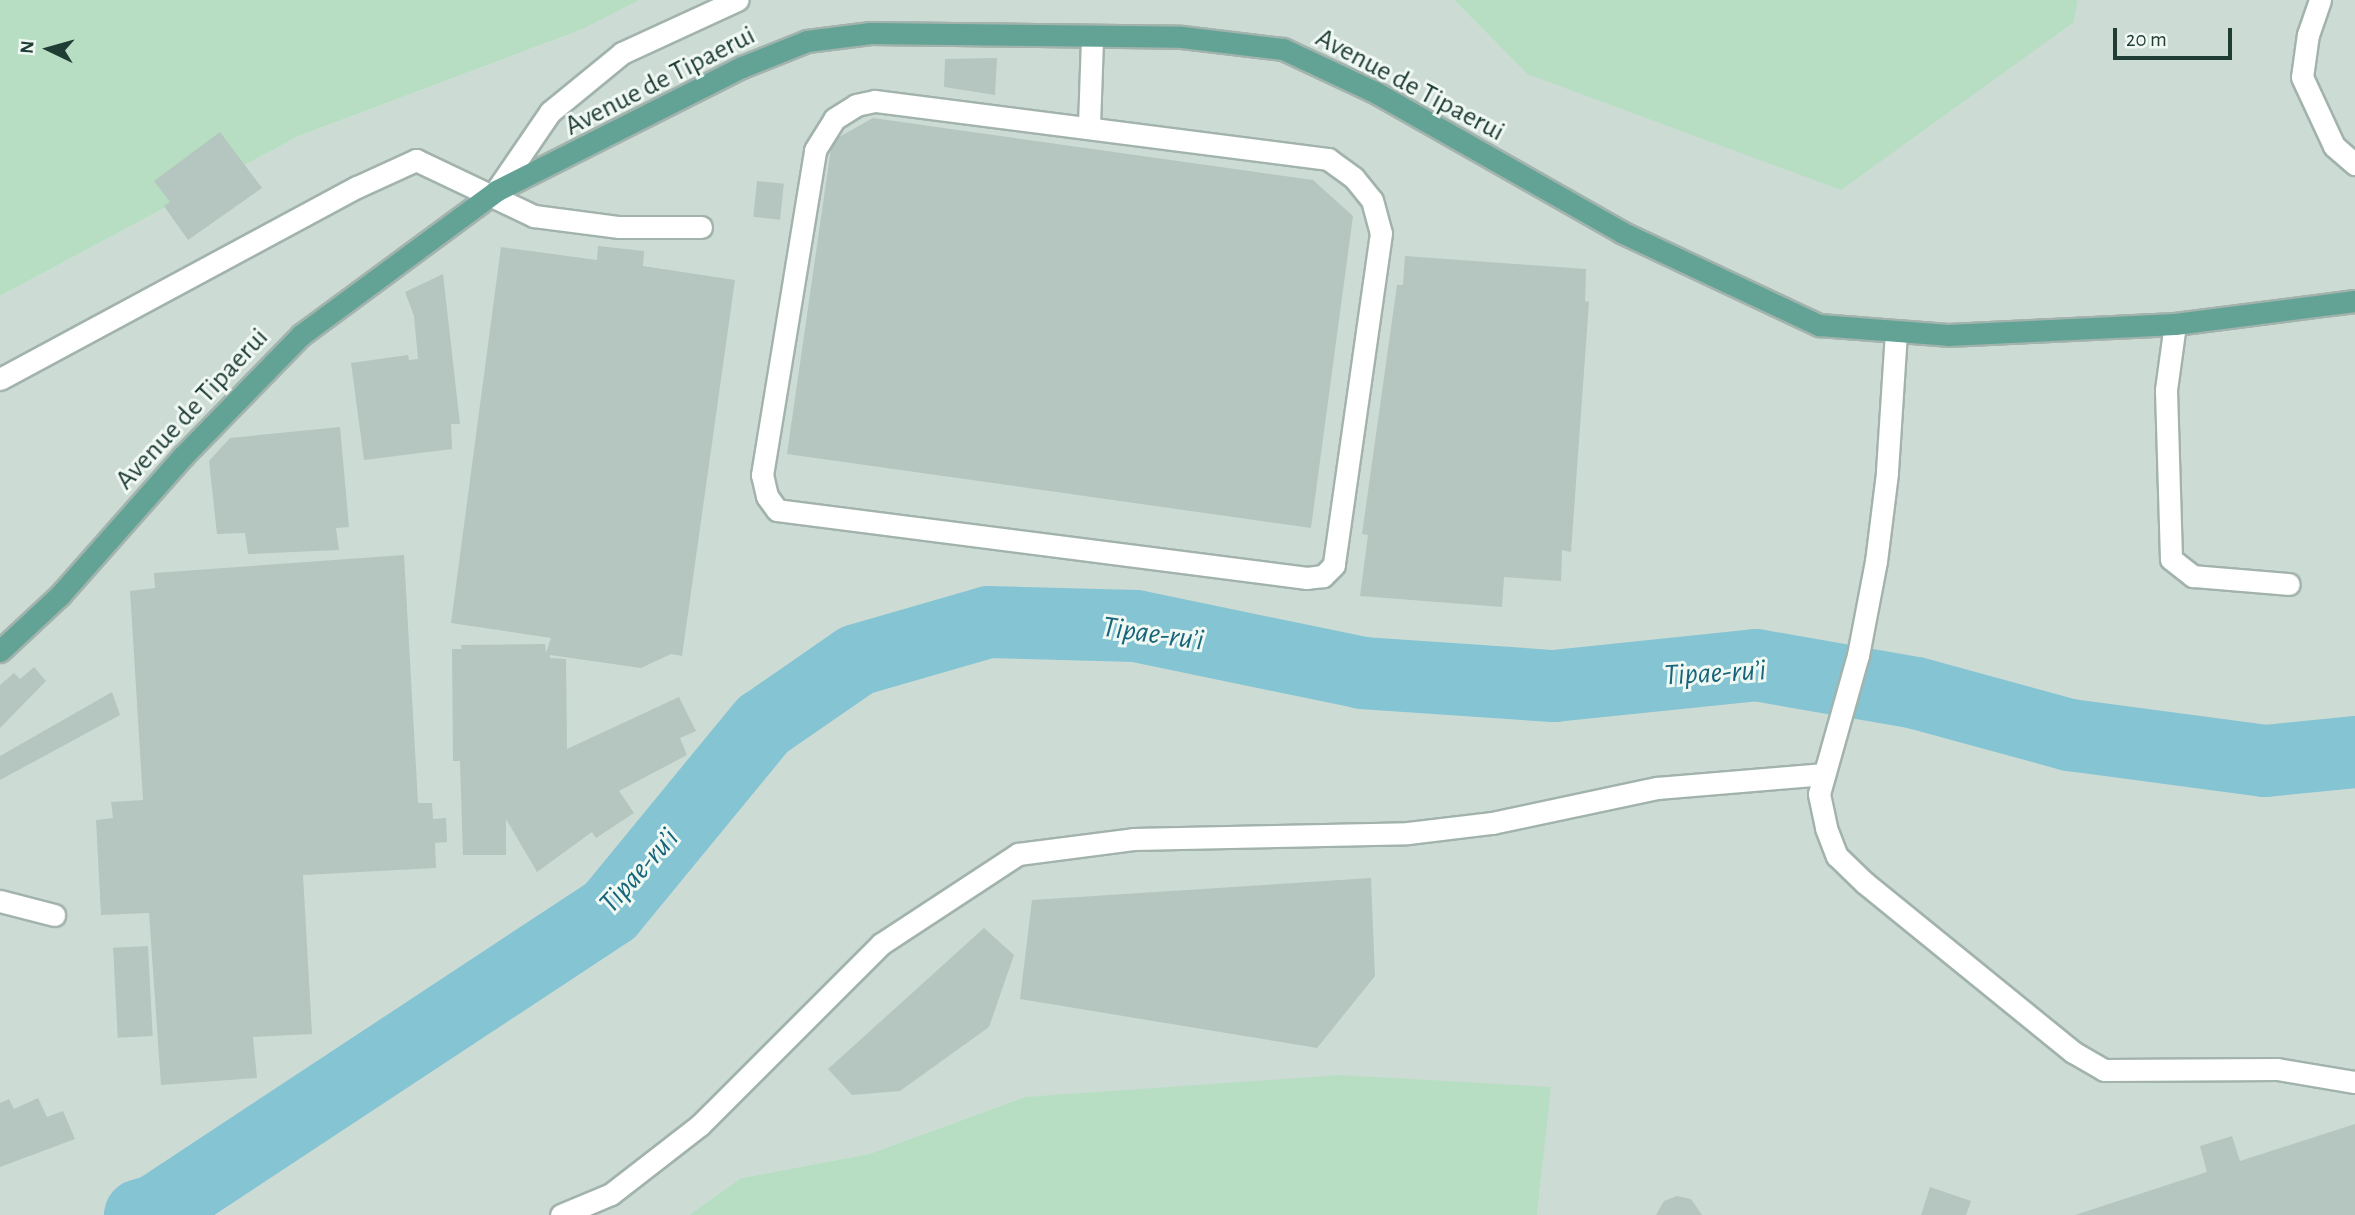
<!DOCTYPE html>
<meta charset="utf-8">
<style>
body{margin:0}
#map{position:relative;width:2355px;height:1215px;overflow:hidden;background:#dfebe6;font-family:"Alegreya Sans",sans-serif}
div>[style]{position:absolute}
[style*='--x']{left:calc(var(--x)*1px);top:calc(var(--y)*1px);width:calc(var(--w)*1px);rotate:calc(var(--a)*1deg)}
.built>*{inset:0;background:#cddbd5}
.green>*{inset:0;background:#b7dec3}
.river>*{height:72px;margin:-36px;padding:0 36px;transform-origin:36px;border-radius:36px;background:#84c4d3}
.building>*{inset:0;background:#b4c6bf;transform-origin:0 0}
.roads{filter:drop-shadow(2px 0 #a2b3ad) drop-shadow(-2px 0 #a2b3ad) drop-shadow(0 2px #a2b3ad) drop-shadow(0 -2px #a2b3ad)}
.minor>*{height:21px;margin:-10.5px;padding:0 10.5px;transform-origin:10.5px;border-radius:10.5px;background:#fff}
.major>*{height:21px;margin:-10.5px;padding:0 10.5px;transform-origin:10.5px;border-radius:10.5px;background:#62a395}
span{translate:-50% -50%;white-space:nowrap;text-align:center;line-height:1.15;-webkit-text-stroke:6px #f0f8f4;paint-order:stroke}
.street-label{font-size:28px;color:#1f3c35}
.water-label{font-size:30px;color:#17657a;font-style:italic}
.north{position:absolute;left:14px;top:14px;width:70px;height:70px;-webkit-text-stroke:5px #f0f8f4;paint-order:stroke;rotate:275deg;font-size:19px;font-weight:700;line-height:28px;text-align:center;color:#1f3c35}
.north::after{content:'';display:block;margin:auto;width:24px;height:32px;background:#1f3c35;clip-path:polygon(50% 0,100% 100%,50% 72%,0 100%)}
.scale{position:absolute;left:2113px;top:28px;width:119px;height:32px;box-sizing:border-box;border:4px solid #1f3c35;border-top:0;padding-left:9px;font-size:21px;line-height:24px;white-space:nowrap;color:#1f3c35;-webkit-text-stroke:5px #f0f8f4;paint-order:stroke}
</style>
<div id="map">
<div class="built">
<i style="clip-path:polygon(640px 0,1454px 0,1527px 74px,2074px 22px,2078px 0,2355px 0,2355px 1215px,1537px 1215px,1550px 1087px,1025px 1097px,869px 1154px,741px 1178px,689px 1215px,0 1215px,0 296px,299px 136px,583px 29px)"></i>
</div>
<div class="green">
<i style="clip-path:polygon(0 0,640px 0,583px 29px,299px 136px,0 296px)"></i>
<i style="clip-path:polygon(1454px 0,2078px 0,2074px 22px,1841px 190px,1527px 74px)"></i>
<i style="clip-path:polygon(1340px 1075px,1551px 1087px,1537px 1215px,689px 1215px,741px 1178px,869px 1154px,1025px 1097px)"></i>
</div>
<div class="river">
<i style="--x:140;--y:1215;--w:16;--a:-15"></i>
<i style="--x:155;--y:1211;--w:545;--a:-33.4"></i>
<i style="--x:610;--y:911;--w:241;--a:-50.6"></i>
<i style="--x:763;--y:725;--w:114;--a:-34.7"></i>
<i style="--x:857;--y:660;--w:137;--a:-16.1"></i>
<i style="--x:989;--y:622;--w:147;--a:1.6"></i>
<i style="--x:1136;--y:626;--w:231;--a:11.7"></i>
<i style="--x:1362;--y:673;--w:192;--a:3.9"></i>
<i style="--x:1554;--y:686;--w:203;--a:-5.9"></i>
<i style="--x:1756;--y:665;--w:162;--a:9.9"></i>
<i style="--x:1916;--y:693;--w:160;--a:15.3"></i>
<i style="--x:2070;--y:735;--w:197;--a:7.6"></i>
<i style="--x:2265;--y:761;--w:90;--a:-5.7"></i>
</div>
<div class="building">
<i style="clip-path:polygon(997px 58px,995px 95px,944px 87px,945px 59px)"></i>
<i style="clip-path:polygon(873px 118px,1313px 180px,1353px 216px,1311px 528px,787px 454px,832px 141px)"></i>
<i style="clip-path:polygon(220px 132px,262px 188px,188px 240px,164px 206px,170px 202px,154px 181px)"></i>
<i style="left:757px;top:181px;width:27px;height:36px;rotate:6deg"></i>
<i style="clip-path:polygon(598px 246px,644px 251px,643px 266px,735px 280px,682px 656px,671px 654px,641px 668px,550px 655px,550px 658px,566px 659px,567px 749px,679px 697px,696px 731px,680px 738px,687px 755px,619px 791px,634px 813px,596px 838px,592px 832px,537px 872px,506px 819px,506px 855px,463px 855px,460px 761px,453px 761px,452px 649px,462px 649px,461px 645px,545px 644px,546px 653px,551px 638px,451px 623px,501px 247px,597px 260px)"></i>
<i style="clip-path:polygon(1405px 256px,1586px 269px,1585px 301px,1589px 302px,1571px 552px,1562px 550px,1561px 581px,1504px 577px,1502px 607px,1360px 596px,1368px 535px,1362px 534px,1397px 285px,1403px 285px)"></i>
<i style="clip-path:polygon(443px 274px,460px 424px,451px 424px,452px 449px,364px 460px,351px 363px,408px 355px,409px 360px,418px 359px,414px 316px,405px 292px)"></i>
<i style="clip-path:polygon(340px 427px,349px 527px,336px 528px,339px 550px,248px 554px,245px 533px,217px 534px,209px 461px,230px 438px)"></i>
<i style="clip-path:polygon(404px 555px,418px 803px,432px 803px,433px 819px,446px 818px,447px 842px,435px 843px,436px 868px,303px 875px,312px 1034px,253px 1037px,257px 1078px,161px 1085px,149px 913px,101px 915px,96px 820px,113px 818px,111px 802px,143px 800px,130px 591px,155px 588px,154px 573px)"></i>
<i style="clip-path:polygon(34px 667px,46px 681px,0 728px,0 685px,14px 673px,20px 679px)"></i>
<i style="clip-path:polygon(112px 692px,120px 715px,0 780px,0 756px)"></i>
<i style="clip-path:polygon(1371px 878px,1375px 976px,1317px 1048px,1020px 999px,1032px 900px)"></i>
<i style="clip-path:polygon(984px 928px,1014px 955px,989px 1027px,900px 1091px,852px 1095px,828px 1069px)"></i>
<i style="left:148px;top:946px;width:90px;height:35px;rotate:87deg"></i>
<i style="clip-path:polygon(38px 1098px,47px 1117px,63px 1111px,75px 1139px,0 1167px,0 1103px,9px 1099px,14px 1109px)"></i>
<i style="clip-path:polygon(2355px 1124px,2355px 1215px,2075px 1215px,2207px 1172px,2200px 1146px,2232px 1136px,2240px 1161px)"></i>
<i style="clip-path:polygon(1930px 1187px,1971px 1201px,1966px 1215px,1921px 1215px)"></i>
<i style="clip-path:polygon(1677px 1196px,1691px 1199px,1702px 1215px,1656px 1215px,1664px 1201px)"></i>
</div>
<div class="roads">
<div class="minor">
<i style="--x:2320;--y:0;--w:36;--a:109"></i>
<i style="--x:2308;--y:34;--w:43;--a:97.9"></i>
<i style="--x:2302;--y:77;--w:76;--a:65.1"></i>
<i style="--x:2334;--y:146;--w:28;--a:41"></i>
<i style="--x:875;--y:101;--w:457;--a:7.3"></i>
<i style="--x:1328;--y:159;--w:32;--a:36"></i>
<i style="--x:1354;--y:178;--w:28;--a:51"></i>
<i style="--x:1372;--y:200;--w:34;--a:75"></i>
<i style="--x:1381;--y:233;--w:335;--a:98.1"></i>
<i style="--x:1334;--y:565;--w:16;--a:135"></i>
<i style="--x:1323;--y:576;--w:16;--a:173"></i>
<i style="--x:1307;--y:578;--w:534;--a:-172.69"></i>
<i style="--x:777;--y:510;--w:17;--a:-126"></i>
<i style="--x:767;--y:496;--w:22;--a:-103"></i>
<i style="--x:762;--y:475;--w:329;--a:-80.7"></i>
<i style="--x:815;--y:150;--w:36;--a:-58"></i>
<i style="--x:834;--y:119;--w:26;--a:-32"></i>
<i style="--x:856;--y:105;--w:19;--a:-12"></i>
<i style="--x:1089;--y:125;--w:88;--a:-88"></i>
<i style="--x:496;--y:191;--w:96;--a:-55.6"></i>
<i style="--x:550;--y:112;--w:93;--a:-39.3"></i>
<i style="--x:622;--y:53;--w:127;--a:-24.7"></i>
<i style="--x:2175;--y:324;--w:67;--a:97.8"></i>
<i style="--x:2166;--y:390;--w:169;--a:88.3"></i>
<i style="--x:2171;--y:559;--w:28;--a:38"></i>
<i style="--x:2193;--y:576;--w:96;--a:4.8"></i>
<i style="--x:1896;--y:332;--w:141;--a:93.7"></i>
<i style="--x:1887;--y:473;--w:89;--a:97.1"></i>
<i style="--x:1876;--y:561;--w:96;--a:100.8"></i>
<i style="--x:1858;--y:655;--w:144;--a:105.7"></i>
<i style="--x:1819;--y:794;--w:35;--a:78"></i>
<i style="--x:1826;--y:828;--w:30;--a:69"></i>
<i style="--x:1837;--y:856;--w:39;--a:44"></i>
<i style="--x:1865;--y:883;--w:268;--a:39.1"></i>
<i style="--x:2073;--y:1052;--w:36;--a:30"></i>
<i style="--x:2104;--y:1070;--w:173;--a:-0.3"></i>
<i style="--x:2277;--y:1069;--w:79;--a:9.5"></i>
<i style="--x:0;--y:379;--w:405;--a:-28.3"></i>
<i style="--x:357;--y:187;--w:65;--a:-24.6"></i>
<i style="--x:416;--y:160;--w:131;--a:25.4"></i>
<i style="--x:534;--y:216;--w:86;--a:7.4"></i>
<i style="--x:619;--y:227;--w:82;--a:0"></i>
<i style="--x:0;--y:901;--w:56;--a:14.5"></i>
<i style="--x:561;--y:1215;--w:54;--a:-22.8"></i>
<i style="--x:611;--y:1194;--w:113;--a:-37.8"></i>
<i style="--x:700;--y:1125;--w:256;--a:-45"></i>
<i style="--x:881;--y:944;--w:164;--a:-33.3"></i>
<i style="--x:1018;--y:854;--w:116;--a:-7.4"></i>
<i style="--x:1133;--y:839;--w:275;--a:-1.2"></i>
<i style="--x:1408;--y:833;--w:85;--a:-6.8"></i>
<i style="--x:1492;--y:823;--w:169;--a:-12"></i>
<i style="--x:1657;--y:788;--w:168;--a:-4.8"></i>
</div>
<div class="major">
<i style="--x:0;--y:651;--w:82;--a:-43"></i>
<i style="--x:60;--y:595;--w:186;--a:-48.5"></i>
<i style="--x:183;--y:456;--w:169;--a:-45.7"></i>
<i style="--x:301;--y:335;--w:242;--a:-36.4"></i>
<i style="--x:496;--y:191;--w:275;--a:-26.8"></i>
<i style="--x:742;--y:67;--w:70;--a:-21.8"></i>
<i style="--x:807;--y:41;--w:64;--a:-7.2"></i>
<i style="--x:870;--y:33;--w:312;--a:0.7"></i>
<i style="--x:1182;--y:37;--w:102;--a:6.8"></i>
<i style="--x:1283;--y:49;--w:102;--a:25.1"></i>
<i style="--x:1375;--y:92;--w:283;--a:29.6"></i>
<i style="--x:1621;--y:232;--w:219;--a:25.2"></i>
<i style="--x:1819;--y:325;--w:129;--a:4.4"></i>
<i style="--x:1948;--y:335;--w:227;--a:-2.8"></i>
<i style="--x:2175;--y:324;--w:181;--a:-7.3"></i>
</div>
</div>
<div class="street-label">
<span style="left:660px;top:81px;rotate:-27deg">Avenue de Tipaerui</span>
<span style="left:1410px;top:85px;rotate:28deg">Avenue de Tipaerui</span>
<span style="left:192px;top:409px;rotate:-47deg">Avenue de Tipaerui</span>
</div>
<div class="water-label">
<span style="left:1153px;top:634px;rotate:8deg">Tipae-ru’i</span>
<span style="left:1715px;top:673px;rotate:-3deg">Tipae-ru’i</span>
<span style="left:639px;top:871px;rotate:-48deg">Tipae-ru’i</span>
</div>
<div class="north">N</div>
<div class="scale">20 m</div>
</div>
